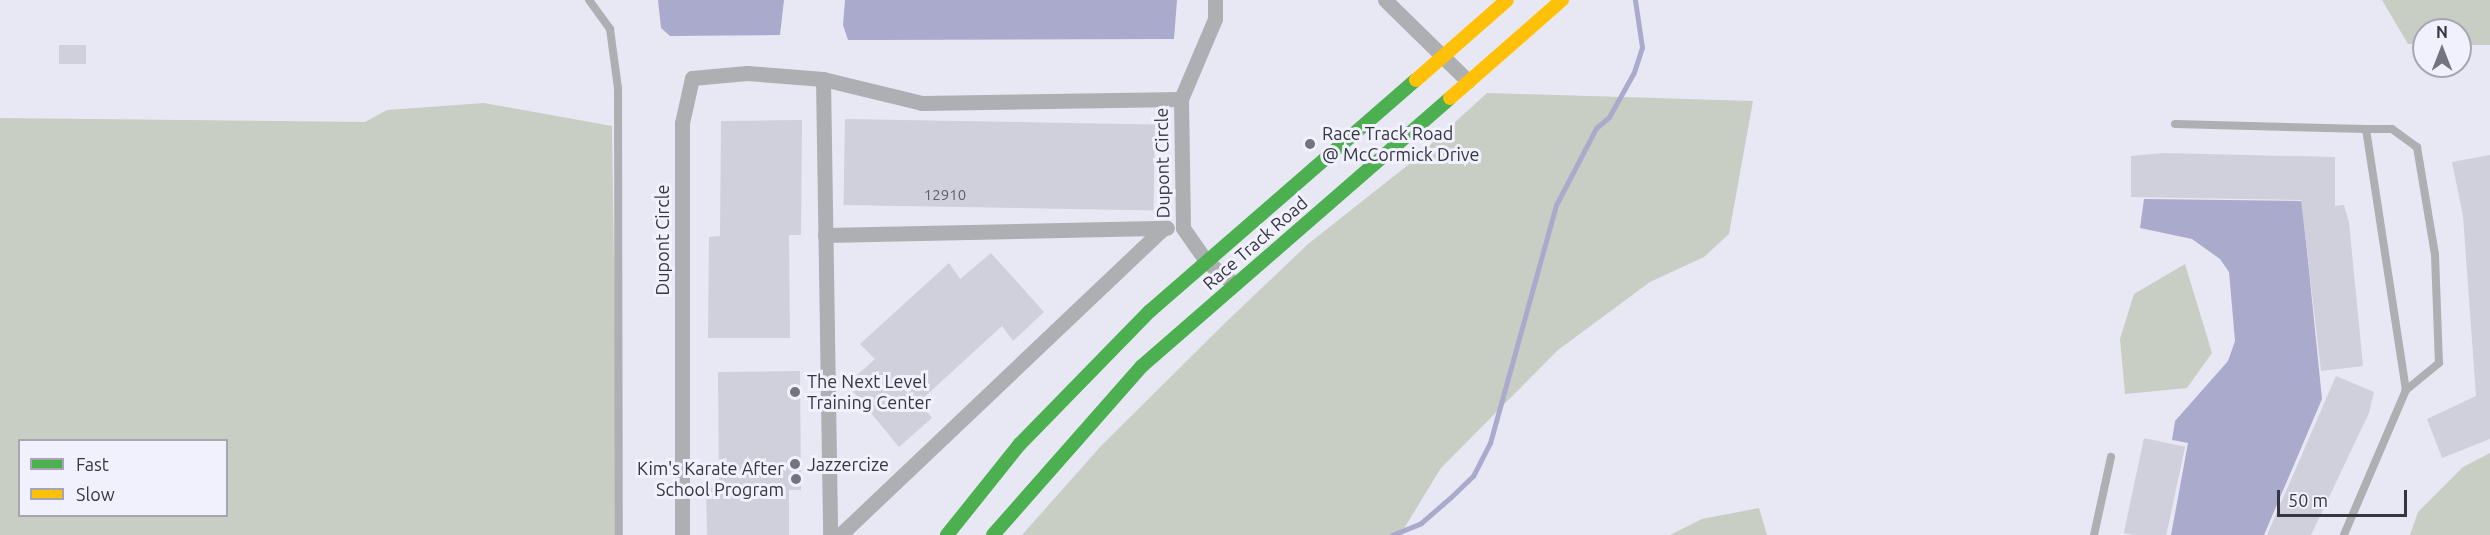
<!DOCTYPE html>
<style>
body{margin:0}
#map{position:relative;width:2490px;height:535px;overflow:hidden;background:#e8e8f5;font-family:Ubuntu,sans-serif}
div>[style]{position:absolute}
[style*='--x']{left:calc(var(--x)*1px);top:calc(var(--y)*1px);width:calc(var(--w)*1px);rotate:calc(var(--a)*1deg)}
.green>*{inset:0;background:#c8cec3}
.water>*{inset:0;background:#aaabcc}
.stream>*{height:5px;margin:-2.5px;padding:0 2.5px;transform-origin:2.5px;border-radius:2.5px;background:#aaabcc}
.building>*{inset:0;background:#d0d0dc;transform-origin:0 0}
.lane>*{height:8px;margin:-4px;padding:0 4px;transform-origin:4px;border-radius:4px;background:#adafb2}
.street>*{height:15px;margin:-7.5px;padding:0 7.5px;transform-origin:7.5px;border-radius:7.5px;background:#adafb2}
.fast>*{height:14px;margin:-7px;padding:0 7px;transform-origin:7px;border-radius:7px;background:#4caf50}
.slow>*{height:14px;margin:-7px;padding:0 7px;transform-origin:7px;border-radius:7px;background:#ffc107}
.dots>*{width:16px;height:16px;translate:-50% -50%;box-sizing:border-box;border:3px solid #f1f1fe;border-radius:50%}
span{translate:-50% -50%;white-space:nowrap;text-align:center;line-height:1.15;-webkit-text-stroke:6px #f1f1fe;paint-order:stroke}
.number-label{font-size:15px;color:#5e5e6a}
.number-label span{-webkit-text-stroke-width:0}
.poi-label{font-size:18px;color:#363642}
.left{translate:0 -50%;text-align:left}
.right{translate:-100% -50%;text-align:right}
.street-label{font-size:18px;color:#363642}
.legend{position:absolute;left:18px;top:439px;width:210px;height:78px;box-sizing:border-box;background:#f1f1fe;border:2px solid #a6a6b3;margin:0;padding:8px 10px;list-style:none;font-size:18px;color:#363642}
.legend li{display:flex;align-items:center;gap:12px;height:30px}
.legend b{width:30px;border:2px solid #a6a6b3}
.north{position:absolute;left:2412px;top:18px;width:60px;height:60px;box-sizing:border-box;background:#f1f1fe;border:2px solid #a6a6b3;border-radius:50%;rotate:0deg;font-size:16px;font-weight:700;line-height:24px;text-align:center;color:#363642}
.north::after{content:'';display:block;margin:auto;width:21px;height:27px;background:#747481;clip-path:polygon(50% 0,100% 100%,50% 72%,0 100%)}
.scale{position:absolute;left:2277px;top:490px;width:130px;height:27px;box-sizing:border-box;border:3px solid #363642;border-top:0;padding-left:8px;font-size:18px;line-height:21px;white-space:nowrap;color:#363642;-webkit-text-stroke:4px #f1f1fe;paint-order:stroke}
</style>
<div id="map">
<div class="green">
<i style="clip-path:polygon(2382px 0,2490px 0,2490px 45px,2460px 45px,2460px 30px,2424px 30px,2424px 44px,2408px 44px)"></i>
<i style="clip-path:polygon(1487px 93px,1753px 101px,1729px 234px,1704px 257px,1650px 282px,1558px 350px,1441px 468px,1400px 535px,1022px 535px,1101px 446px,1226px 322px,1308px 244px,1408px 165px)"></i>
<i style="clip-path:polygon(evenodd,484px 103px,612px 126px,618px 535px,0 535px,0 118px,365px 122px,387px 110px,484px 103px,20px 440px,226px 440px,226px 516px,20px 516px,20px 440px)"></i>
<i style="clip-path:polygon(2185px 264px,2212px 353px,2187px 388px,2125px 394px,2120px 339px,2134px 294px)"></i>
<i style="clip-path:polygon(2490px 453px,2490px 535px,2410px 535px,2418px 512px,2463px 467px)"></i>
<i style="clip-path:polygon(1759px 508px,1767px 535px,1670px 535px,1702px 519px)"></i>
</div>
<div class="water">
<i style="clip-path:polygon(658px 0,784px 0,780px 35px,670px 36px,661px 28px)"></i>
<i style="clip-path:polygon(845px 0,1177px 0,1174px 39px,875px 40px,848px 40px,843px 25px)"></i>
<i style="clip-path:polygon(2144px 199px,2302px 201px,2322px 399px,2264px 535px,2171px 535px,2188px 443px,2172px 440px,2175px 421px,2228px 361px,2235px 341px,2229px 272px,2220px 259px,2192px 239px,2140px 228px)"></i>
</div>
<div class="stream">
<i style="--x:1392;--y:535;--w:31;--a:-22"></i>
<i style="--x:1421;--y:523;--w:38;--a:-41"></i>
<i style="--x:1450;--y:498;--w:32;--a:-44"></i>
<i style="--x:1473;--y:476;--w:37;--a:-63"></i>
<i style="--x:1490;--y:443;--w:247;--a:-74.5"></i>
<i style="--x:1556;--y:205;--w:87;--a:-62.5"></i>
<i style="--x:1596;--y:128;--w:17;--a:-40"></i>
<i style="--x:1609;--y:117;--w:51;--a:-60.9"></i>
<i style="--x:1634;--y:72;--w:26;--a:-72"></i>
<i style="--x:1642;--y:47;--w:48;--a:-98.5"></i>
</div>
<div class="building">
<i style="left:59px;top:45px;width:27px;height:19px"></i>
<i style="left:845px;top:119px;width:310px;height:86px;rotate:1deg"></i>
<i style="clip-path:polygon(802px 120px,801px 235px,789px 235px,790px 338px,708px 338px,709px 237px,720px 236px,721px 121px)"></i>
<i style="clip-path:polygon(2163px 153px,2335px 157px,2335px 206px,2344px 205px,2349px 222px,2363px 366px,2321px 371px,2301px 200px,2131px 197px,2131px 156px)"></i>
<i style="clip-path:polygon(2490px 155px,2490px 439px,2442px 458px,2427px 419px,2476px 396px,2463px 216px,2452px 162px)"></i>
<i style="clip-path:polygon(991px 253px,1044px 312px,1013px 341px,1002px 326px,919px 402px,932px 418px,899px 447px,847px 384px,875px 359px,860px 344px,949px 263px,960px 279px)"></i>
<i style="clip-path:polygon(800px 371px,801px 490px,789px 490px,789px 535px,707px 535px,706px 488px,719px 487px,718px 372px)"></i>
<i style="clip-path:polygon(2336px 376px,2374px 392px,2369px 413px,2311px 535px,2267px 535px)"></i>
<i style="left:2144px;top:438px;width:42px;height:97px;rotate:12deg"></i>
</div>
<div class="lane">
<i style="--x:589;--y:0;--w:36;--a:54"></i>
<i style="--x:610;--y:29;--w:60;--a:82.3"></i>
<i style="--x:618;--y:88;--w:447;--a:89.9"></i>
<i style="--x:2175;--y:124;--w:191;--a:1.5"></i>
<i style="--x:2366;--y:129;--w:264;--a:81.3"></i>
<i style="--x:2406;--y:390;--w:158;--a:113.2"></i>
<i style="--x:2366;--y:129;--w:26;--a:0"></i>
<i style="--x:2392;--y:129;--w:31;--a:36"></i>
<i style="--x:2417;--y:147;--w:109;--a:80.5"></i>
<i style="--x:2435;--y:255;--w:108;--a:87.9"></i>
<i style="--x:2439;--y:363;--w:43;--a:140.7"></i>
<i style="--x:2094;--y:535;--w:80;--a:-77.7"></i>
</div>
<div class="street">
<i style="--x:1385;--y:0;--w:116;--a:44.3"></i>
<i style="--x:823;--y:79;--w:456;--a:89.1"></i>
<i style="--x:1181;--y:99;--w:87;--a:-67"></i>
<i style="--x:1215;--y:19;--w:19;--a:-90"></i>
<i style="--x:825;--y:235;--w:342;--a:-1.2"></i>
<i style="--x:682;--y:535;--w:412;--a:-90"></i>
<i style="--x:682;--y:123;--w:46;--a:-77.5"></i>
<i style="--x:692;--y:78;--w:55;--a:-5.2"></i>
<i style="--x:747;--y:73;--w:76;--a:4.5"></i>
<i style="--x:823;--y:79;--w:102;--a:13.6"></i>
<i style="--x:922;--y:103;--w:259;--a:-0.9"></i>
<i style="--x:1181;--y:99;--w:129;--a:89.1"></i>
<i style="--x:1183;--y:228;--w:40;--a:55.1"></i>
<i style="--x:1206;--y:261;--w:36;--a:39"></i>
<i style="--x:840;--y:535;--w:446;--a:-43.5"></i>
</div>
<div class="fast">
<i style="--x:947;--y:535;--w:117;--a:-51.3"></i>
<i style="--x:1020;--y:444;--w:186;--a:-45.7"></i>
<i style="--x:1150;--y:311;--w:352;--a:-41"></i>
<i style="--x:993;--y:535;--w:225;--a:-48.6"></i>
<i style="--x:1142;--y:366;--w:408;--a:-41"></i>
</div>
<div class="slow">
<i style="--x:1416;--y:80;--w:121;--a:-41.3"></i>
<i style="--x:1450;--y:98;--w:149;--a:-41.2"></i>
</div>
<div class="dots">
<i style="left:1310px;top:144px;background:#747481"></i>
<i style="left:795px;top:392px;background:#747481"></i>
<i style="left:795px;top:464px;background:#747481"></i>
<i style="left:796px;top:479px;background:#747481"></i>
</div>
<div class="number-label">
<span style="left:945px;top:195px">12910</span>
</div>
<div class="poi-label">
<span class="left" style="left:1322px;top:144px">Race Track Road<br>@ McCormick Drive</span>
<span class="left" style="left:807px;top:392px">The Next Level<br>Training Center</span>
<span class="left" style="left:807px;top:464px">Jazzercize</span>
<span class="right" style="left:784px;top:479px">Kim's Karate After<br>School Program</span>
</div>
<div class="street-label">
<span style="left:1162px;top:163px;rotate:-91deg">Dupont Circle</span>
<span style="left:662px;top:240px;rotate:-90deg">Dupont Circle</span>
<span style="left:1255px;top:243px;rotate:-41deg">Race Track Road</span>
</div>
<ul class="legend">
<li><b style="height:8px;background:#4caf50"></b>Fast</li>
<li><b style="height:8px;background:#ffc107"></b>Slow</li>
</ul>
<div class="north">N</div>
<div class="scale">50 m</div>
</div>
